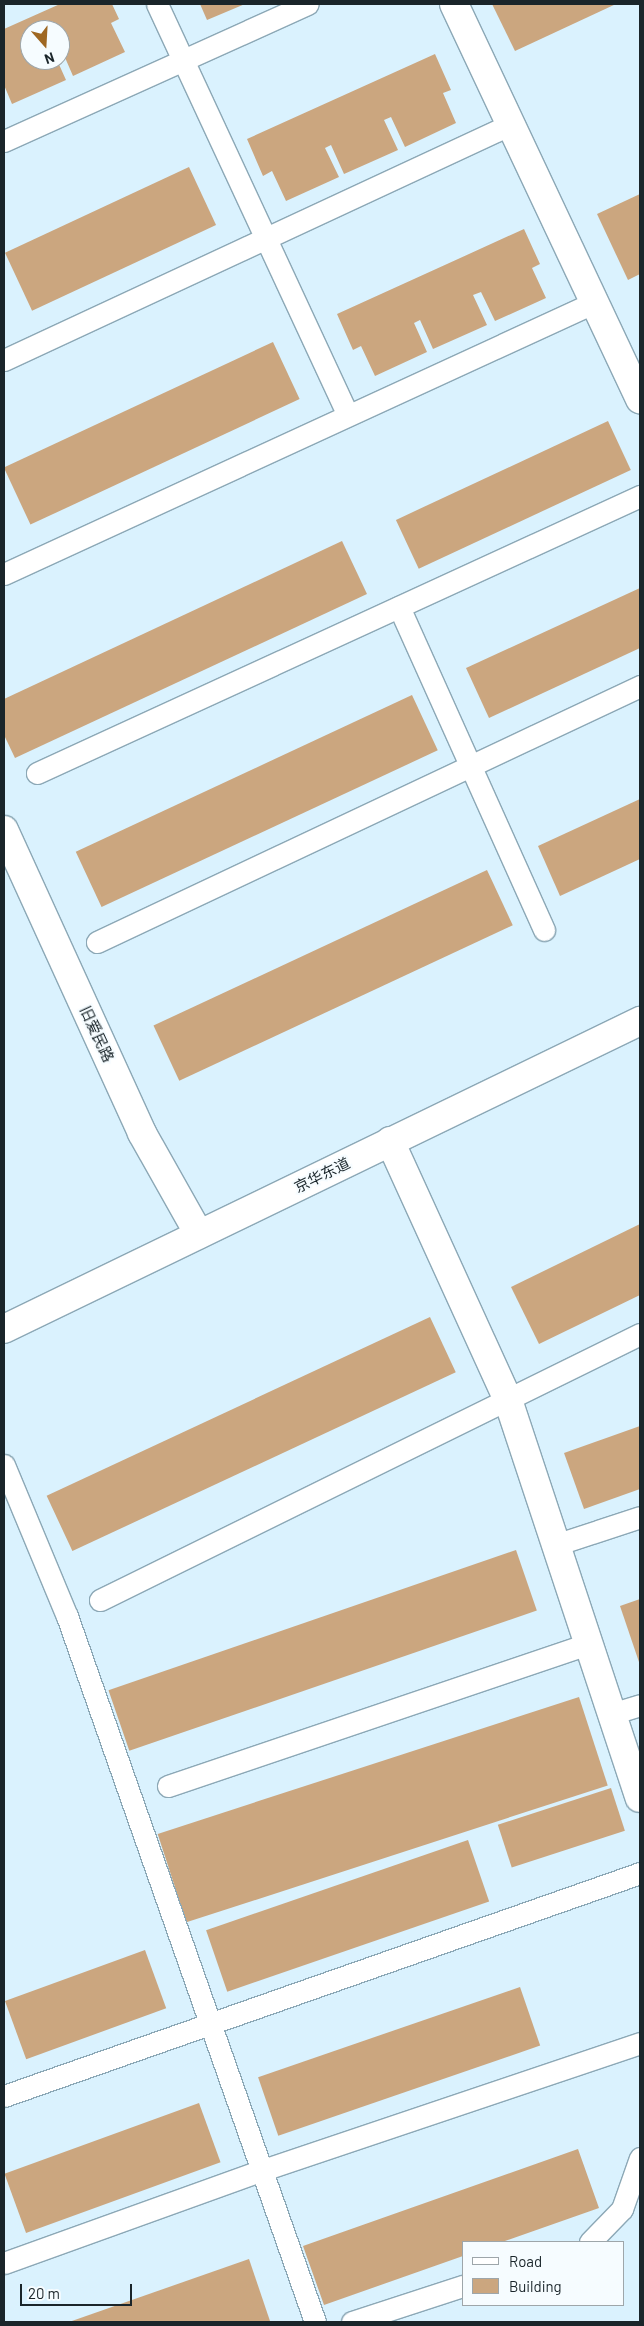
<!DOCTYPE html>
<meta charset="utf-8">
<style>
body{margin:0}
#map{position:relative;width:644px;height:2326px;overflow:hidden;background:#daf2fe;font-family:Barlow,"Noto Sans SC",sans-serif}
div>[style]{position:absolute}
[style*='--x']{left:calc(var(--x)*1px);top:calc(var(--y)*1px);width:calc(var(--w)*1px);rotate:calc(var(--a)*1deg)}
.building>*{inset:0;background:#cba67f;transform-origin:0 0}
.roads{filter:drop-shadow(1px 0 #8ca8b6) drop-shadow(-1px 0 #8ca8b6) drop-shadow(0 1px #8ca8b6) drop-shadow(0 -1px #8ca8b6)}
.service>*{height:21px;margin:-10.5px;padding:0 10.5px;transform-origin:10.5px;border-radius:10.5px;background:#fff}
.minor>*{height:28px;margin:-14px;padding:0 14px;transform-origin:14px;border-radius:14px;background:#fff}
.secondary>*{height:28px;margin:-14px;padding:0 14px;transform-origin:14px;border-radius:14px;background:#fff}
span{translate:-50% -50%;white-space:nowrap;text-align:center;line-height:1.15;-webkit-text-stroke:4px #f6fcff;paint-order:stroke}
.street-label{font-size:15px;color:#1a252a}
.frame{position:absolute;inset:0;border:5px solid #1a252a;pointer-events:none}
.legend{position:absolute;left:462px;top:2241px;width:162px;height:65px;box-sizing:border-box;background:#f6fcff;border:1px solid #9ea6aa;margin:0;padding:6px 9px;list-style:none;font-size:15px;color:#1a252a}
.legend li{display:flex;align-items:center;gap:10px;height:25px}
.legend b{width:25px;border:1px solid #9ea6aa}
.north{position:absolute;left:20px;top:20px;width:50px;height:50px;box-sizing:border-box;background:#f6fcff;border:1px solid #9ea6aa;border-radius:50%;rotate:161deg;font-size:14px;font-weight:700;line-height:20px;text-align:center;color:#1a252a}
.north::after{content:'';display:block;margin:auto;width:18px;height:22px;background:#9f6823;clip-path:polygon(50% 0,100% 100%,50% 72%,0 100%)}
.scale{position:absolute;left:20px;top:2284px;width:112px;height:22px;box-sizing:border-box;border:2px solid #1a252a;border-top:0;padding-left:6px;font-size:15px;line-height:18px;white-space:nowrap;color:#1a252a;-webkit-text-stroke:4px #f6fcff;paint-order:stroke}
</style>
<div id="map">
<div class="building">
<i style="clip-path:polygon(60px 4px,112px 4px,119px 19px,111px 23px,125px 52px,73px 76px,60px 46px,60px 30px,30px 30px,30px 60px,57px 60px,66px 80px,12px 104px,4px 85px,4px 29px)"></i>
<i style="clip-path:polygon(200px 4px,245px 4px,207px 20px)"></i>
<i style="clip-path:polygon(492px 4px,616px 4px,515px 51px)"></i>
<i style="clip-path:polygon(435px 54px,451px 90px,443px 93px,456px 123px,405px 147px,391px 117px,384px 120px,398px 150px,344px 174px,331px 145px,325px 148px,339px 177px,286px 201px,272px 171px,263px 176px,247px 139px)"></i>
<i style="left:189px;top:167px;width:64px;height:203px;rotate:65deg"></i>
<i style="clip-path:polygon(640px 194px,640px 274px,628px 280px,597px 214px)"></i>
<i style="clip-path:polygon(524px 229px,540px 264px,532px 268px,546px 298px,495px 321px,481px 292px,473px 295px,487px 325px,433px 349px,420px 320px,414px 323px,427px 352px,375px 376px,361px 346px,353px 350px,337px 314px)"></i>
<i style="left:273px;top:342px;width:63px;height:297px;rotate:65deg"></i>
<i style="left:608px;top:421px;width:54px;height:234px;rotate:65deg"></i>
<i style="clip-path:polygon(342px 541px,367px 594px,15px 758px,4px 735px,4px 699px)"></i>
<i style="clip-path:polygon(640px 588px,640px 648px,489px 718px,466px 668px)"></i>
<i style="left:412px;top:695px;width:61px;height:371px;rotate:65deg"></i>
<i style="clip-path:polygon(640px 799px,640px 859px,560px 896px,538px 846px)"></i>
<i style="left:487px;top:870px;width:61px;height:368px;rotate:65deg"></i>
<i style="clip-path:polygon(640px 1224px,640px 1295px,539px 1344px,511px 1287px)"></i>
<i style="left:430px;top:1317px;width:61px;height:423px;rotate:65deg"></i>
<i style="clip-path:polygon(640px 1426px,640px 1489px,584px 1509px,564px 1453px)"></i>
<i style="left:516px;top:1550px;width:64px;height:431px;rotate:71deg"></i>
<i style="clip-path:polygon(640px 1599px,640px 1665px,620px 1606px)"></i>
<i style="left:579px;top:1697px;width:93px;height:443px;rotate:72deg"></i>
<i style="left:611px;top:1788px;width:45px;height:119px;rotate:72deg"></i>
<i style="left:468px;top:1840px;width:65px;height:277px;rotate:71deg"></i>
<i style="left:145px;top:1950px;width:62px;height:149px;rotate:70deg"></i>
<i style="left:520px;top:1987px;width:62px;height:277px;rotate:71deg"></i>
<i style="left:199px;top:2103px;width:63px;height:207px;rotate:70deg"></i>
<i style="clip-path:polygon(578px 2149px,599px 2208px,502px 2242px,463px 2242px,463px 2256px,324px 2305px,303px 2246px)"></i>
<i style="clip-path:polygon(249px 2259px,270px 2321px,69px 2322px)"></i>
</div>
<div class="roads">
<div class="service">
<i style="--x:157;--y:4;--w:453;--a:65.1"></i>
<i style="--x:4;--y:141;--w:333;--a:-24.3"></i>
<i style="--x:4;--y:360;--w:557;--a:-24.95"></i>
<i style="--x:4;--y:574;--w:651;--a:-24.71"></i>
<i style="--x:399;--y:607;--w:354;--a:65.8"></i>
<i style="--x:37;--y:773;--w:664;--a:-24.67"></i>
<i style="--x:97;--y:942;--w:600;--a:-25.24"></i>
<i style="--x:4;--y:1465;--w:164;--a:67.4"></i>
<i style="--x:67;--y:1616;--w:748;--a:70.64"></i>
<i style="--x:555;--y:1545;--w:89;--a:-18.2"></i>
<i style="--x:100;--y:1600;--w:602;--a:-26.22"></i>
<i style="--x:611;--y:1714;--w:30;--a:-17"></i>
<i style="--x:168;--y:1786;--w:443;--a:-18.7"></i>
<i style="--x:4;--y:2096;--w:674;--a:-19.32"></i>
<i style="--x:590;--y:2242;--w:46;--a:-45.9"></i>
<i style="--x:622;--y:2209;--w:54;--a:-70.6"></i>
<i style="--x:4;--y:2263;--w:272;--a:-19.8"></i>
<i style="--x:260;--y:2171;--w:401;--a:-18.6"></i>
<i style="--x:352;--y:2322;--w:117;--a:-18"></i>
</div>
<div class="minor">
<i style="--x:454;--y:4;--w:437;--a:64.8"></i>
<i style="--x:4;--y:830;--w:333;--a:65.5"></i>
<i style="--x:142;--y:1133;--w:116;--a:60.6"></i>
<i style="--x:390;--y:1141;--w:285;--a:65.5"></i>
<i style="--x:508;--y:1400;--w:419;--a:71.7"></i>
</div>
<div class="secondary">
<i style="--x:4;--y:1329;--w:707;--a:-25.84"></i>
</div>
</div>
<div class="street-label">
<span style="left:97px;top:1034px;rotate:65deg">旧爱民路</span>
<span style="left:322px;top:1175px;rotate:-26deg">京华东道</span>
</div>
<div class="frame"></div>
<ul class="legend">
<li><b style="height:6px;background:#fff"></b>Road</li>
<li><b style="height:14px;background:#cba67f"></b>Building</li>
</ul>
<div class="north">N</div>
<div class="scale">20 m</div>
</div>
